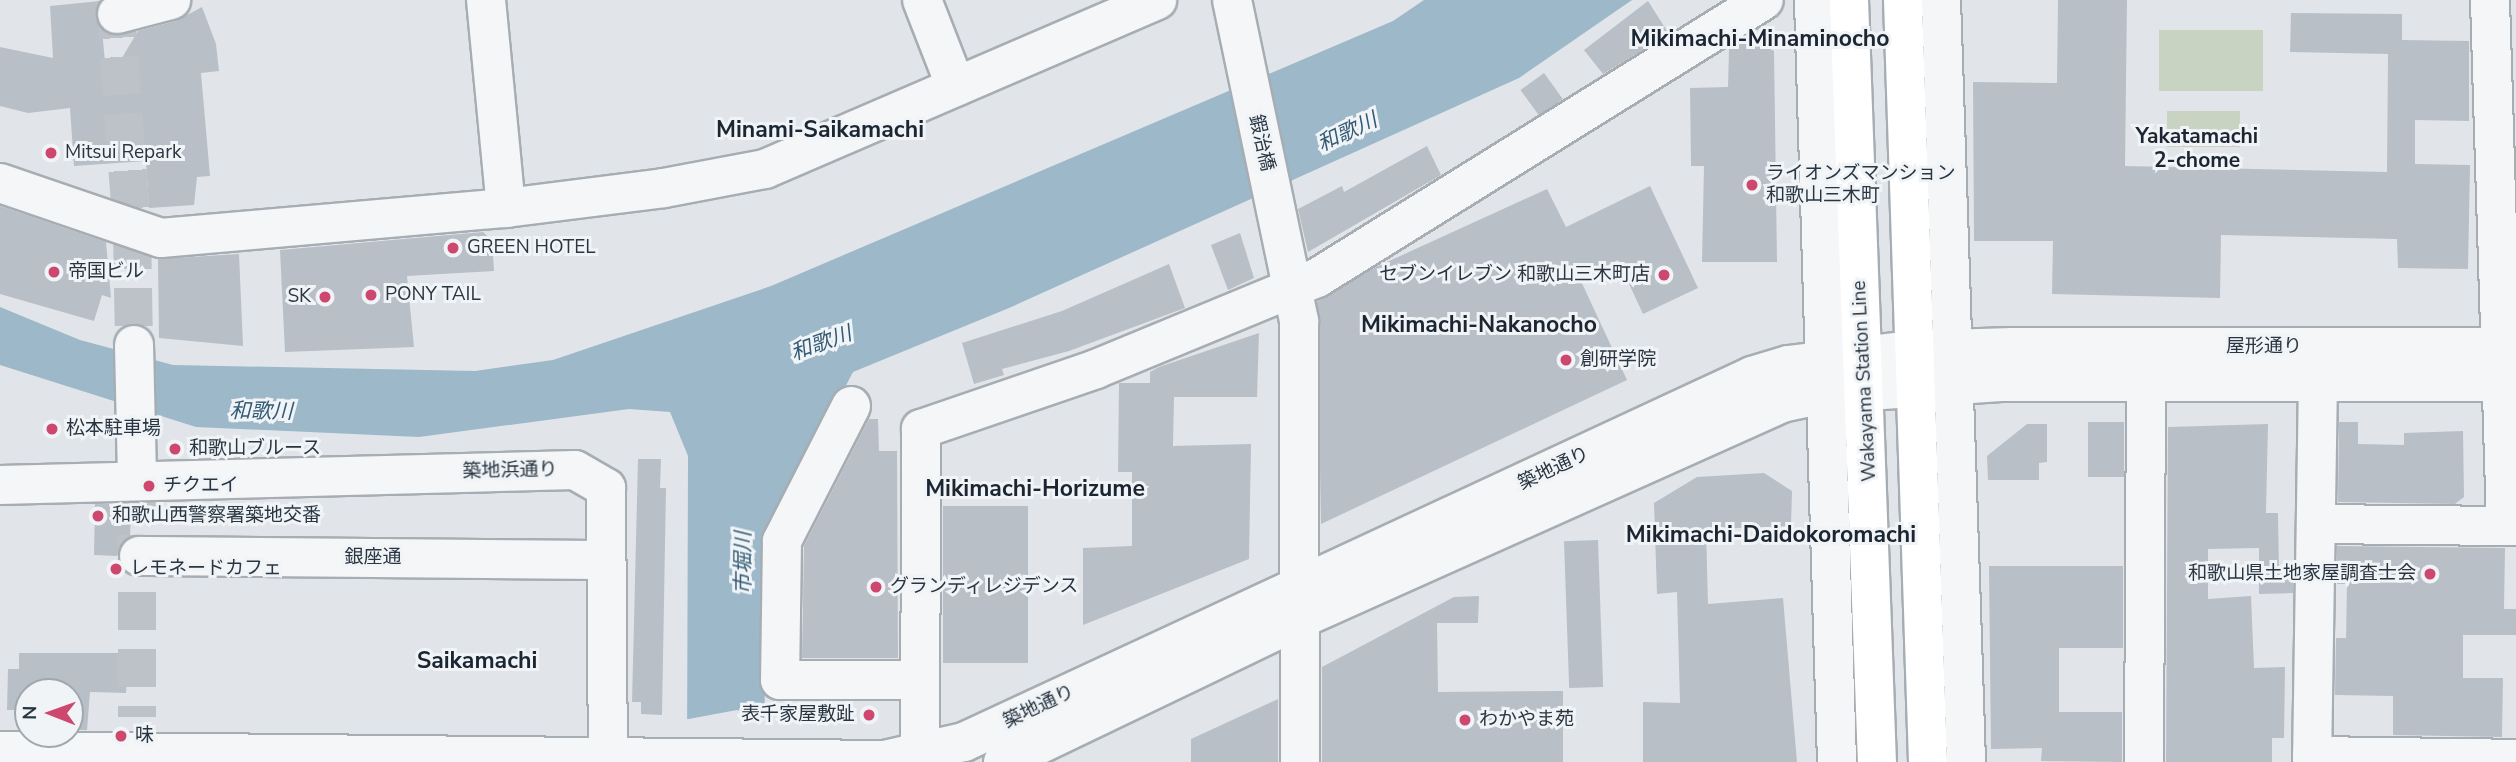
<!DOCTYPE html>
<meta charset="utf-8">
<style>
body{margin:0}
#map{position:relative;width:2516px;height:762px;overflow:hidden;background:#e1e5e9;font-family:"Nunito Sans","Noto Sans JP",sans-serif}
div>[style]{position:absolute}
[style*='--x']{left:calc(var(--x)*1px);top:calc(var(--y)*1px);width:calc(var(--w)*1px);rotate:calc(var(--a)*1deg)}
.green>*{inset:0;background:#c9d3c2;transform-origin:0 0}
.water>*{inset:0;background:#9cb8c9}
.pier>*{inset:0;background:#e1e5e9}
.building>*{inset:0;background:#b8bfc6;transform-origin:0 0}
.minor-tunnel>*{height:38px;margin-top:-19px;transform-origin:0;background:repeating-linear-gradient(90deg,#bcc2c7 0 38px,transparent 0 57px)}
.roads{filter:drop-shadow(2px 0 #a6adb3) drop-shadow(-2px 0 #a6adb3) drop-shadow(0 2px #a6adb3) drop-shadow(0 -2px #a6adb3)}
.minor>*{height:38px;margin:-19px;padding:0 19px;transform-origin:19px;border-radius:19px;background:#f4f6f8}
.major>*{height:38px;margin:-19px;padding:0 19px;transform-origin:19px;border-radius:19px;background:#fff}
.dots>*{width:19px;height:19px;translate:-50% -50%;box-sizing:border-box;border:4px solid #f0f4f7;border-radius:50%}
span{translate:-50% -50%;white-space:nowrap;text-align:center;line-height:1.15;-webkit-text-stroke:6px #f0f4f7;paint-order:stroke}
.street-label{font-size:19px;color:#293541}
.poi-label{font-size:19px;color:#293541}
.left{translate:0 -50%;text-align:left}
.right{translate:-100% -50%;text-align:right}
.water-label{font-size:21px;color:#335a75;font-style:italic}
.neighbourhood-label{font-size:21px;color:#1b2632;font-weight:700}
.quarter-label{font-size:23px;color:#1b2632;font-weight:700}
.north{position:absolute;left:14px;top:678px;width:70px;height:70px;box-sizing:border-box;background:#f0f4f7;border:2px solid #a0a8ae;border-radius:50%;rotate:271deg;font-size:19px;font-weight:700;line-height:28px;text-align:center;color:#293541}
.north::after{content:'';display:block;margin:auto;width:24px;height:32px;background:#cd476e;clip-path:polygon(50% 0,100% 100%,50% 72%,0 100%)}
</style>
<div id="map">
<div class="green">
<i style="left:2159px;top:30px;width:104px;height:61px"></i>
<i style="left:2167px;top:111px;width:73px;height:36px"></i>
</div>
<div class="water">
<i style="clip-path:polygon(1424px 0,1632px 0,1519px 78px,1009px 308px,853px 372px,769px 533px,763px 762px,687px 762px,688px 456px,670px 412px,629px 409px,419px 437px,196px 427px,0 365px,0 307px,80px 340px,173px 365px,475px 371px,553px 360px,771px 286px,1393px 21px)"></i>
</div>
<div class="pier">
<i style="clip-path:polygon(737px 710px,766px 720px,767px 762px,683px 762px,683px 720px)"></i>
</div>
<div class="building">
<i style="clip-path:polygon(2058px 0,2127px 0,2125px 166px,2387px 172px,2388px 54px,2290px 52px,2291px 13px,2402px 14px,2402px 40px,2469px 41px,2469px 121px,2415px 120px,2415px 164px,2470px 165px,2468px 269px,2398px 268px,2397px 239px,2221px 235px,2220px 298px,2052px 294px,2053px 241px,1974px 241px,1973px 82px,2057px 83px)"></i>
<i style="clip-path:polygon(100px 1px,96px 19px,102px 30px,107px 83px,138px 31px,176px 21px,202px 7px,216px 44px,219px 71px,201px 73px,210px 176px,197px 177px,194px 205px,149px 208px,146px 161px,74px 166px,70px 108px,28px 113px,0 106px,0 47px,53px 58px,50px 6px)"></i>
<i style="clip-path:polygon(1648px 1px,1669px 34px,1603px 74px,1584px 50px)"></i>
<i style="clip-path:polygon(1746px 37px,1774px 51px,1777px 262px,1702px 262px,1704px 166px,1691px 166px,1690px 88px,1728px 87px,1729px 49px)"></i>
<i style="left:1544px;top:73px;width:32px;height:29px;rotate:54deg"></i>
<i style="clip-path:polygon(1427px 146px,1441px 175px,1308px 252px,1298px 209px,1342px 186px,1344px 192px)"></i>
<i style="clip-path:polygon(1650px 186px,1698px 288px,1643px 314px,1618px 260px,1580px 279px,1627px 380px,1321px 524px,1317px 302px,1376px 267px,1547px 189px,1566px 227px)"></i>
<i style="clip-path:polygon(0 206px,106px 242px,111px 298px,102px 295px,94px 321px,0 294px)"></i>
<i style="clip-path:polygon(483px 232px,492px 240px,494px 271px,407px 276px,414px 347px,285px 352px,280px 250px)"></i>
<i style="clip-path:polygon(1240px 233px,1254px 278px,1228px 290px,1211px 245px)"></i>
<i style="clip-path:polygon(239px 254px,243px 346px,159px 338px,158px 259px)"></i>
<i style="clip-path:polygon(1169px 264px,1185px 308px,1069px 351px,1002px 369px,1004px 375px,974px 384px,962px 343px,1062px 311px)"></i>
<i style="clip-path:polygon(1259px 333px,1257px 397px,1174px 397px,1173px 446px,1251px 444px,1249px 559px,1083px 625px,1083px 548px,1132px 546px,1132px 472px,1118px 472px,1119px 383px,1150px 383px,1150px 372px,1159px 367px)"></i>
<i style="clip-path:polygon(869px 419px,878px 419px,879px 451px,897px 451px,898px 658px,802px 658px,804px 546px)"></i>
<i style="left:2124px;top:422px;width:55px;height:36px;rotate:90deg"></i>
<i style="clip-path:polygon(2339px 422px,2358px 422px,2358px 444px,2404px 445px,2404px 433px,2463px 431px,2464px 497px,2455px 504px,2338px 502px)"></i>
<i style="clip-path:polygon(2027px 424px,2047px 424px,2047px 462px,2039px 463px,2039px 480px,1988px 480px,1987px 456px)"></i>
<i style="clip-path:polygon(2268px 424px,2266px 513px,2278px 513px,2279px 573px,2293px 573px,2293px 593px,2259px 594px,2259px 548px,2208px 549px,2208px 599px,2251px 596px,2254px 668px,2285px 667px,2284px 738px,2272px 738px,2272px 762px,2166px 762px,2168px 427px)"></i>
<i style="clip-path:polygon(638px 459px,661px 459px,660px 488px,666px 488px,662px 715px,641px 714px,641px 702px,632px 702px)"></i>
<i style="clip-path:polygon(1764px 473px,1792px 491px,1791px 526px,1706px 529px,1708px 604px,1783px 598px,1797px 762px,1643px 762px,1643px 702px,1680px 703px,1677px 592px,1657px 594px,1654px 503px,1697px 477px)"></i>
<i style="clip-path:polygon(95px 504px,123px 504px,131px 514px,130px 536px,117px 556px,94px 555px)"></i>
<i style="left:943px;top:506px;width:85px;height:157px"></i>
<i style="left:1598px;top:540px;width:147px;height:34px;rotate:88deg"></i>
<i style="clip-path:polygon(2337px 546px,2505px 548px,2504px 609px,2516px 609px,2516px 635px,2463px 635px,2463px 678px,2503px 678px,2502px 737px,2393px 735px,2393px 696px,2335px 695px,2336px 638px,2346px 638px,2347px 584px,2337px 584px)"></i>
<i style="clip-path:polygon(1989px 566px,2123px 566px,2123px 648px,2059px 648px,2059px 712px,2122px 712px,2122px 762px,2041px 761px,2042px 748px,1991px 749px)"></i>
<i style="clip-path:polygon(1479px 596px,1478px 623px,1437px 623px,1438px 692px,1563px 691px,1563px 762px,1322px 762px,1322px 667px,1454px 597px)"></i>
<i style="clip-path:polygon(19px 653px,129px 653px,126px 693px,90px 692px,87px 730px,70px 730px,70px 692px,28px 692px,28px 710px,7px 710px,8px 669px,19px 669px)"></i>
<i style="clip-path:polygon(1278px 699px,1278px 762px,1191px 762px,1191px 739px)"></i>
</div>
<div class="minor-tunnel">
<i style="--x:115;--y:0;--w:232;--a:85.8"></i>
<i style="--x:132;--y:231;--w:114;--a:89"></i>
<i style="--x:137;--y:478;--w:239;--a:90"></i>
</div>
<div class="roads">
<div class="minor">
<i style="--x:486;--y:0;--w:209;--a:84.5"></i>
<i style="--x:922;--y:0;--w:93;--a:68.7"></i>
<i style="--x:1232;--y:0;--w:328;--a:78.2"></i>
<i style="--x:1299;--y:321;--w:441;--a:89.9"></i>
<i style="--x:1814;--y:0;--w:762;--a:88.27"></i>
<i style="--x:1941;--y:0;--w:762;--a:88.12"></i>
<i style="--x:2490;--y:0;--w:525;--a:88.25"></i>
<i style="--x:117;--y:14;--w:56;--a:-14.5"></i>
<i style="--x:0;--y:183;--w:170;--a:18.9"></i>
<i style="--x:161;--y:238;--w:346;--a:-5"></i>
<i style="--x:506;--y:208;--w:159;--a:-7.2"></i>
<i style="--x:664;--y:188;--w:103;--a:-10.7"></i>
<i style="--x:765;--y:169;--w:427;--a:-23.3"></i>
<i style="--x:134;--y:345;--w:133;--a:88.7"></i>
<i style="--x:851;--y:406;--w:152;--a:117.1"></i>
<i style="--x:782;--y:541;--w:139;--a:90.8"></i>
<i style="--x:780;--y:680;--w:138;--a:0"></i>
<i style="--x:0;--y:485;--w:575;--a:-1.49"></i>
<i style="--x:575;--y:470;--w:36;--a:30"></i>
<i style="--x:606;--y:488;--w:274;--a:89.6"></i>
<i style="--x:2316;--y:524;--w:200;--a:0.6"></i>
<i style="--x:139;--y:556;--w:467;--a:0.5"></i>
<i style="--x:0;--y:751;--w:884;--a:0.58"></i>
<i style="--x:884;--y:760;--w:82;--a:-12.7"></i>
<i style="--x:964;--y:742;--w:869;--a:-24.91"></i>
<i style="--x:1752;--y:376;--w:38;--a:-17"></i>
<i style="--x:1788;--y:365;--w:125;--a:-6.9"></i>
<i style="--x:1912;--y:350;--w:101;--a:-1.7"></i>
<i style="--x:2013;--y:347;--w:503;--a:0"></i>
<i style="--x:2312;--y:756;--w:204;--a:0.8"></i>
<i style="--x:920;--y:762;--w:333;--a:-89.8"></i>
<i style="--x:921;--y:429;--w:185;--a:-18.9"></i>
<i style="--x:1096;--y:369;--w:239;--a:-22.4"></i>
<i style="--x:1317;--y:278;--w:526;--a:-31.88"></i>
<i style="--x:1003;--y:762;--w:330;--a:-25.7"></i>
<i style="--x:1300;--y:619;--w:528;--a:-24.14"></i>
<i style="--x:1782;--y:403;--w:43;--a:-12.1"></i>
<i style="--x:1824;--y:394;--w:177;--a:-3.9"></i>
<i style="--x:2001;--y:382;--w:515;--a:0"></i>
<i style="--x:2144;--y:762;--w:381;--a:-89.7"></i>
<i style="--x:2312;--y:762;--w:380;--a:-89.1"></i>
</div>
<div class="major">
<i style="--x:1849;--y:0;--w:763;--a:87.9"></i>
<i style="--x:1903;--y:0;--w:762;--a:88.12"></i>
</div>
</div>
<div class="dots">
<i style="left:51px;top:153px;background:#cd476e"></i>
<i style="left:1752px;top:185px;background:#cd476e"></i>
<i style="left:453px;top:248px;background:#cd476e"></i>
<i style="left:54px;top:272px;background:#cd476e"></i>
<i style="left:1664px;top:275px;background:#cd476e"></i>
<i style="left:371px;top:295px;background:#cd476e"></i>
<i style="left:325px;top:297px;background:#cd476e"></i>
<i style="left:1566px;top:360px;background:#cd476e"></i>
<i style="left:52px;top:429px;background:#cd476e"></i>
<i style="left:175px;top:449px;background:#cd476e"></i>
<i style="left:149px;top:486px;background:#cd476e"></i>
<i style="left:98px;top:516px;background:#cd476e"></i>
<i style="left:116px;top:569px;background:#cd476e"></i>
<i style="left:2430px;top:574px;background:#cd476e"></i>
<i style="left:876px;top:587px;background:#cd476e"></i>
<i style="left:869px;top:715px;background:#cd476e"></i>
<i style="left:1465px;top:720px;background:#cd476e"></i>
<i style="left:121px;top:736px;background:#cd476e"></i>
</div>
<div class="street-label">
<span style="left:1261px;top:143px;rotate:77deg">鍜治橋</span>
<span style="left:2264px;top:347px">屋形通り</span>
<span style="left:1865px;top:381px;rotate:-93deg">Wakayama Station Line</span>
<span style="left:1554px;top:469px;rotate:-25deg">築地通り</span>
<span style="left:510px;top:471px;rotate:-1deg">築地浜通り</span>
<span style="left:373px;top:558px">銀座通</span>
<span style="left:1039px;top:707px;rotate:-25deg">築地通り</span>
</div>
<div class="poi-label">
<span class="left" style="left:65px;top:153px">Mitsui Repark</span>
<span class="left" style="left:1766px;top:185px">ライオンズマンション<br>和歌山三木町</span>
<span class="left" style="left:467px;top:248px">GREEN HOTEL</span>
<span class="left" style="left:68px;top:272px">帝国ビル</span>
<span class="right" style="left:1650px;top:275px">セブンイレブン 和歌山三木町店</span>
<span class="left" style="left:385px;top:295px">PONY TAIL</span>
<span class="right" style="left:311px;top:297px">SK</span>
<span class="left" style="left:1580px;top:360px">創研学院</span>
<span class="left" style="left:66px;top:429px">松本駐車場</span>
<span class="left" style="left:189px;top:449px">和歌山ブルース</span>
<span class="left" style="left:163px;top:486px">チクエイ</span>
<span class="left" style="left:112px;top:516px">和歌山西警察署築地交番</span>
<span class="left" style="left:130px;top:569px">レモネードカフェ</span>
<span class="right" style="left:2416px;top:574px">和歌山県土地家屋調査士会</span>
<span class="left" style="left:890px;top:587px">グランディレジデンス</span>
<span class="right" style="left:855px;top:715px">表千家屋敷趾</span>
<span class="left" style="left:1479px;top:720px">わかやま苑</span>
<span class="left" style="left:135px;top:736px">味</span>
</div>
<div class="water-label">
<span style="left:1347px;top:132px;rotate:-25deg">和歌川</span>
<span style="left:821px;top:343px;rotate:-20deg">和歌川</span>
<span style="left:261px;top:411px;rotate:1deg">和歌川</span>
<span style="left:743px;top:563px;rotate:-90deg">市堀川</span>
</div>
<div class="neighbourhood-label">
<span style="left:2197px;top:148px">Yakatamachi<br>2-chome</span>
</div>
<div class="quarter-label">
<span style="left:1760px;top:39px">Mikimachi-Minaminocho</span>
<span style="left:820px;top:130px">Minami-Saikamachi</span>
<span style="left:1479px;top:325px">Mikimachi-Nakanocho</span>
<span style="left:1035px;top:489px">Mikimachi-Horizume</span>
<span style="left:1771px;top:535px">Mikimachi-Daidokoromachi</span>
<span style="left:477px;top:661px">Saikamachi</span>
</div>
<div class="north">N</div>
</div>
